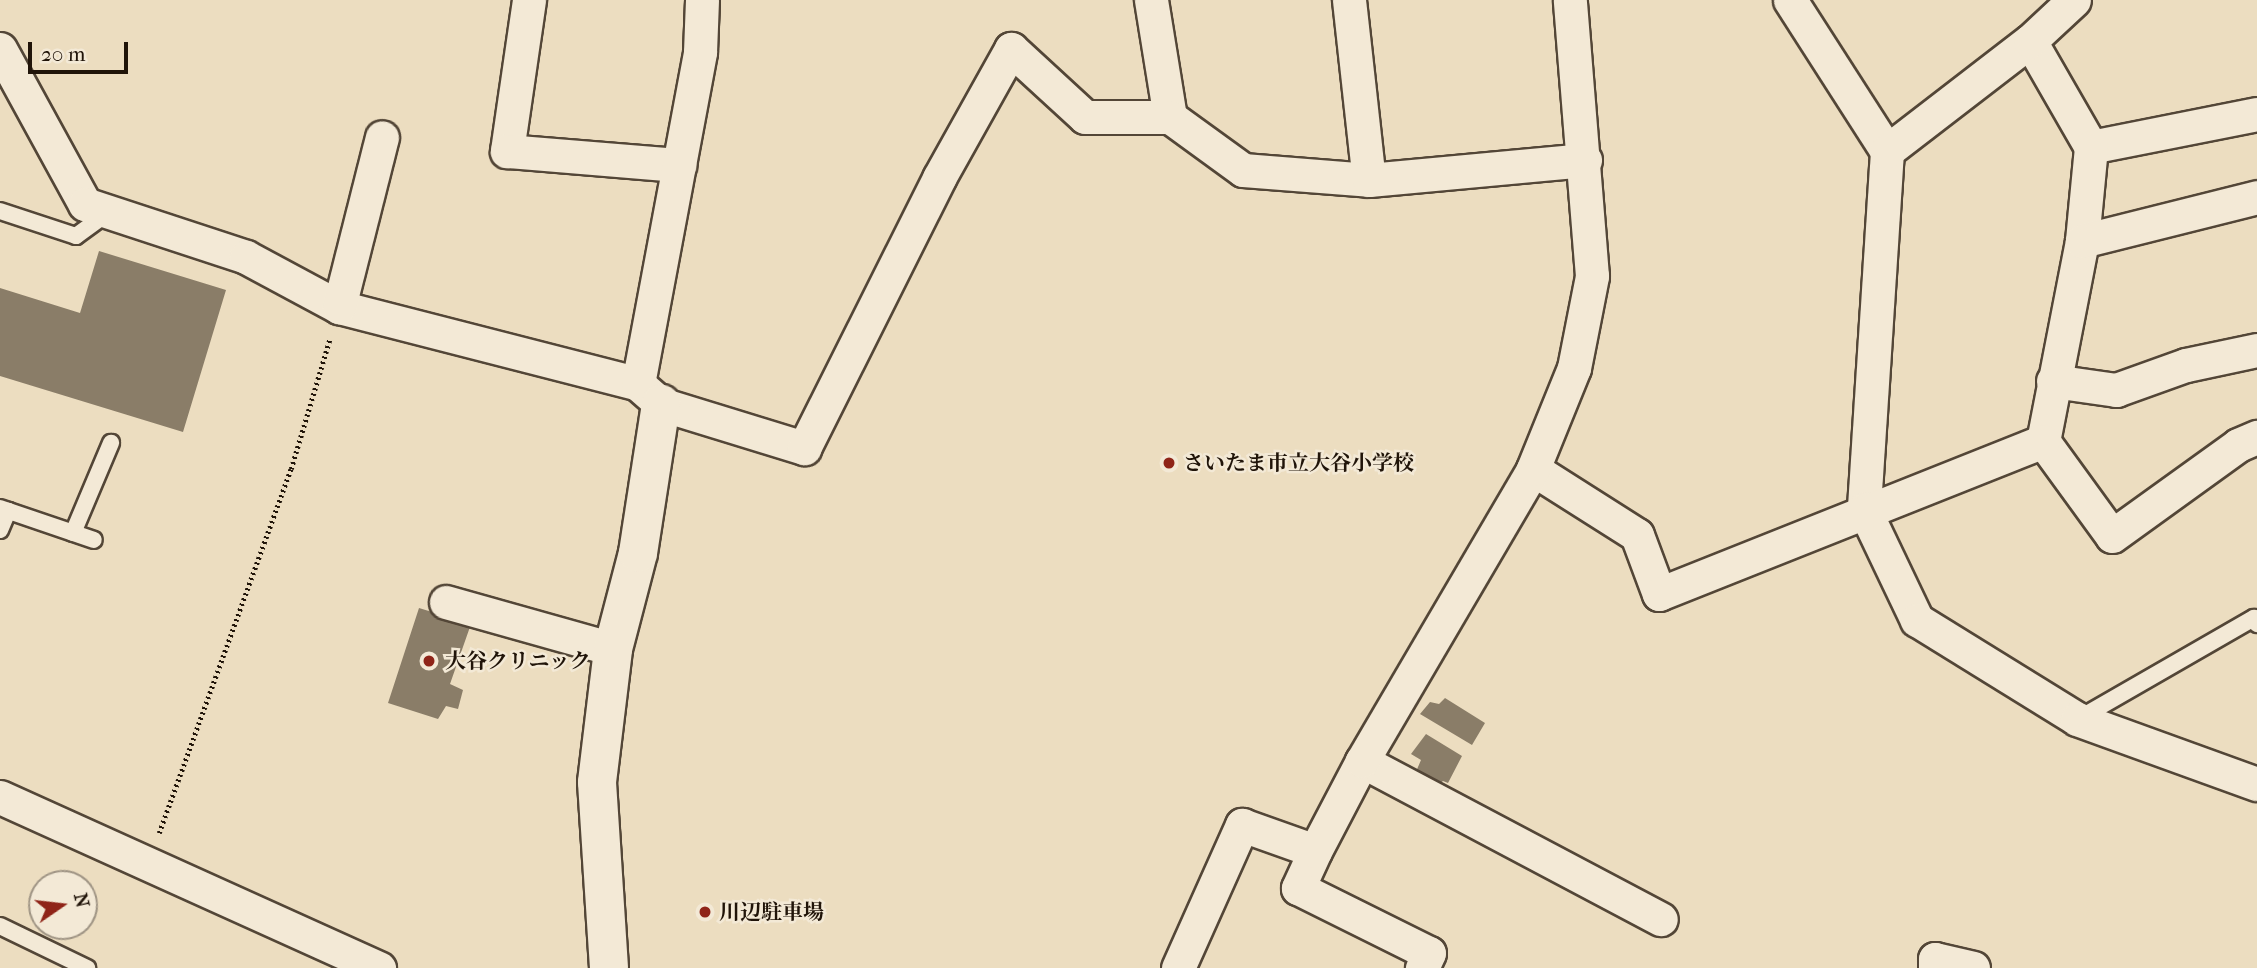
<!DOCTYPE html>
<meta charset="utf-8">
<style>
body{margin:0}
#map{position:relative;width:2257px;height:968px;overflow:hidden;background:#ecddc0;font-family:"IM FELL French Canon","Noto Serif JP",serif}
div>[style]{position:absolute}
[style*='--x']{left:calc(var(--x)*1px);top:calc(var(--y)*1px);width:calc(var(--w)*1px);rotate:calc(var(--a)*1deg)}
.building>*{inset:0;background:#8a7d68}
.path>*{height:4.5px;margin-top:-2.25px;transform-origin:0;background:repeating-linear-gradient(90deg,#201409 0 2px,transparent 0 5.5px)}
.roads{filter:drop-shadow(2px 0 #534637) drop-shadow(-2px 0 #534637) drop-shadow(0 2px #534637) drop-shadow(0 -2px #534637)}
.lane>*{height:16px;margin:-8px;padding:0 8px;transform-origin:8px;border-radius:8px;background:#f3e9d6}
.street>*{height:33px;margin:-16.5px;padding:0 16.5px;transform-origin:16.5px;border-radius:16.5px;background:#f3e9d6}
.secondary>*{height:38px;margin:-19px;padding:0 19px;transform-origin:19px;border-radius:19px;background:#f3e9d6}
.dots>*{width:19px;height:19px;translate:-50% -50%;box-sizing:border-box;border:4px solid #f3e9d6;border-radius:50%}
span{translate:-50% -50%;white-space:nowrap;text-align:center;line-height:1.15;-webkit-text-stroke:5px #f3e9d6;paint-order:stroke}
.poi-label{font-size:21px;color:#201409;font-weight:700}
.left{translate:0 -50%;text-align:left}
.north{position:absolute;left:28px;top:870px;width:70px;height:70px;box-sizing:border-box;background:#f3e9d6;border:2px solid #9f9484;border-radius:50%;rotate:76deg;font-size:19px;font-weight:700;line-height:28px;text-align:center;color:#201409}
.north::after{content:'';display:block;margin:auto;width:24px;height:32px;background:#8f2418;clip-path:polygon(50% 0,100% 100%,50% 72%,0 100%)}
.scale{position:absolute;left:28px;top:42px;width:100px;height:32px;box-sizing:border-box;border:4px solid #201409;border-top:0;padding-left:9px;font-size:21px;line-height:24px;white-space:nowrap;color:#201409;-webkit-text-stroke:5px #f3e9d6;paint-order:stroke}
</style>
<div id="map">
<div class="building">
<i style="clip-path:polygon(99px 251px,226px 290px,183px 432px,0 376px,0 288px,80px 313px)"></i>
<i style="clip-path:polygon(419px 608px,471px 624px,450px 684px,463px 690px,458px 709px,446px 706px,438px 719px,388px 703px)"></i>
<i style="clip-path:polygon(1445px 698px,1485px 723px,1472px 745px,1420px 714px,1430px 702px,1439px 704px)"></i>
<i style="clip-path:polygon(1426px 734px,1462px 756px,1448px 783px,1443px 781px,1438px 785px,1415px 774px,1421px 760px,1411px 754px)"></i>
</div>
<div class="path">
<i style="--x:159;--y:833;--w:387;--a:-70.1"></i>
<i style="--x:291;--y:469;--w:137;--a:-73.4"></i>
</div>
<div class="roads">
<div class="lane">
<i style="--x:0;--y:211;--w:80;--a:18.2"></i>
<i style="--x:76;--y:236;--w:39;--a:-36"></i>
<i style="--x:0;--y:508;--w:99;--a:18.8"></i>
<i style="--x:0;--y:530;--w:21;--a:-67"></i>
<i style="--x:73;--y:533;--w:98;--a:-67.1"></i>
<i style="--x:2080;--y:718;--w:201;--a:-29.9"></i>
<i style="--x:2254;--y:618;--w:7;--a:63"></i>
<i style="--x:0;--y:926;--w:97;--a:25.8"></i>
</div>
<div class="street">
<i style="--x:529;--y:0;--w:153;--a:98.3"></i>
<i style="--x:507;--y:151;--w:173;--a:4.7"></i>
<i style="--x:1151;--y:0;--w:119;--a:80.8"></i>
<i style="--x:1349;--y:0;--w:181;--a:83.7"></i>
<i style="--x:1790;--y:0;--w:179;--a:57.3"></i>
<i style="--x:1887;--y:151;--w:359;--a:93.7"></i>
<i style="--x:1864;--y:509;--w:123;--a:64.5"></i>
<i style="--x:1917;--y:620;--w:188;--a:31.7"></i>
<i style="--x:2077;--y:719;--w:191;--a:19.9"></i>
<i style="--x:2030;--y:41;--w:122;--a:60.1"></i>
<i style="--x:0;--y:49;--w:177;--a:61.3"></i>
<i style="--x:85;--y:204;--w:169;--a:18.2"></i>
<i style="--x:246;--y:257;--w:106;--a:28.3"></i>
<i style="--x:339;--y:307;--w:309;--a:14.4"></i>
<i style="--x:638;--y:384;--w:30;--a:41"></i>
<i style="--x:661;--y:404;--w:150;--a:17.1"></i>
<i style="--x:804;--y:448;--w:302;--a:-63.4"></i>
<i style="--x:939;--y:178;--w:148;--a:-60.8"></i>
<i style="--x:1011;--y:49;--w:100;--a:42.6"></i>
<i style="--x:1085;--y:117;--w:85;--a:0"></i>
<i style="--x:1170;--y:117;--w:90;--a:36"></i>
<i style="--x:1243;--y:170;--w:126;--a:4.5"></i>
<i style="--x:1369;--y:180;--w:217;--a:-5.3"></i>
<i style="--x:2257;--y:114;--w:169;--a:168.8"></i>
<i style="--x:2091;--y:147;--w:94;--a:95.5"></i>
<i style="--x:2082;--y:241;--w:204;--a:101"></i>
<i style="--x:2043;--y:441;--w:117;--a:54"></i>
<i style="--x:2112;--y:536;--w:155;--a:-35.8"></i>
<i style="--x:2238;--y:445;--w:21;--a:-23"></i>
<i style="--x:1887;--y:151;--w:180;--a:-37.6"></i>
<i style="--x:2030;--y:41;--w:60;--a:-43"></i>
<i style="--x:2082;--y:241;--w:180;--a:-14.1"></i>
<i style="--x:339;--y:307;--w:175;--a:-75.8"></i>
<i style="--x:2053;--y:381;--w:64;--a:8.1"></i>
<i style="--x:2116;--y:390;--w:74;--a:-19.7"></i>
<i style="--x:2186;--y:365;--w:73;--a:-11.9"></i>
<i style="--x:638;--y:384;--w:338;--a:-79.4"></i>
<i style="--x:700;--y:52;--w:52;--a:-87.8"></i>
<i style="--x:1533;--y:469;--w:123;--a:32.4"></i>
<i style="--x:1637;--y:535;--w:63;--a:69.6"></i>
<i style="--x:1659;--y:594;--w:413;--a:-21.7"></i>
<i style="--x:446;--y:602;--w:173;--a:15.7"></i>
<i style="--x:1362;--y:761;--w:338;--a:27.9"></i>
<i style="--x:0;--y:797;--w:416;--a:24.3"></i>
<i style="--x:1315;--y:851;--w:41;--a:114.7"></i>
<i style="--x:1298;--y:888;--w:146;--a:26.4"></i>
<i style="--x:1429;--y:953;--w:17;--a:115"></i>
<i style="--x:1178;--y:968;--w:157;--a:-65.9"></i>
<i style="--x:1242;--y:825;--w:77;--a:19.6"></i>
<i style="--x:1315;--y:851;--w:102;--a:-62.4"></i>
<i style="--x:1362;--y:761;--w:338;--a:-59.6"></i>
<i style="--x:1533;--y:469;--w:109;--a:-67.9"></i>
<i style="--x:1574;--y:368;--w:94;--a:-78.9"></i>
<i style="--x:1592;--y:276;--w:277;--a:-94.6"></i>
<i style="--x:1935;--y:968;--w:9;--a:-90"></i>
<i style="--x:1935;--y:959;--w:39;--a:13"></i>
</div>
<div class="secondary">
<i style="--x:609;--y:968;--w:186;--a:-93.7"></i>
<i style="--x:597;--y:782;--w:134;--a:-83.1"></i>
<i style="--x:613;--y:649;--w:99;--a:-75.4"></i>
<i style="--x:638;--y:553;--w:151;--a:-81.2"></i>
</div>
</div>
<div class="dots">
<i style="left:1169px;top:463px;background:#8f2418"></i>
<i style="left:429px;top:661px;background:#8f2418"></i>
<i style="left:705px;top:912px;background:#8f2418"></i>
</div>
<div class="poi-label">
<span class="left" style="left:1183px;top:463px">さいたま市立大谷小学校</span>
<span class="left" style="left:445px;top:661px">大谷クリニック</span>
<span class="left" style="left:719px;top:912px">川辺駐車場</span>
</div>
<div class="north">N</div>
<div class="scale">20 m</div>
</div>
